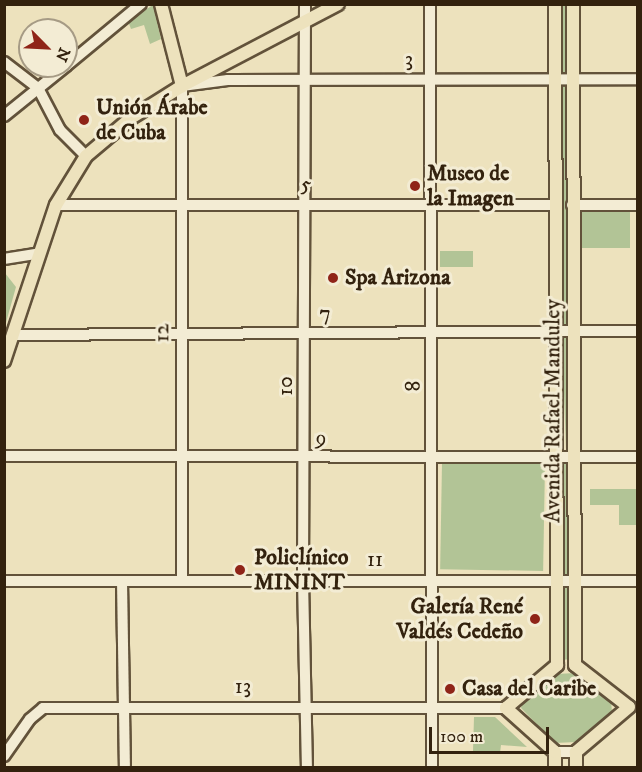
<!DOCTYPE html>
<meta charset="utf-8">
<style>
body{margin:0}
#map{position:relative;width:642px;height:772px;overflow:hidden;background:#ede2bd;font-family:"IM FELL DW Pica",serif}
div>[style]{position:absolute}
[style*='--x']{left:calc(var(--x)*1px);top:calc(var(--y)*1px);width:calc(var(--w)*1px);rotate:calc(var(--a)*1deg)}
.green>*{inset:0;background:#b2c496;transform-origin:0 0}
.roads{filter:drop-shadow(2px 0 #62523a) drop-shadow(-2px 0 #62523a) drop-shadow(0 2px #62523a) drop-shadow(0 -2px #62523a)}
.minor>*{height:10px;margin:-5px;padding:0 5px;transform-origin:5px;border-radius:5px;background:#f3ecd4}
.major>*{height:12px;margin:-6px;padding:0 6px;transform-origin:6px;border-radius:6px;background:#ede2bd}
.dots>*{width:16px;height:16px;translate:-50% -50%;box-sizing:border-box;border:3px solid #f3ecd4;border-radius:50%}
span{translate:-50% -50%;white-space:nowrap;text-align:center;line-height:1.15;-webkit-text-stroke:6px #f3ecd4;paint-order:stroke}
.street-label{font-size:22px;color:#33220e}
.poi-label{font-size:22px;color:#33220e;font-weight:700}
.left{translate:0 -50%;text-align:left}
.right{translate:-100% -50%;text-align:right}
.frame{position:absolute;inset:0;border:6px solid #33220e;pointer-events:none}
.north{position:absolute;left:18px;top:18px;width:60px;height:60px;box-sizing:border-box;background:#f3ecd4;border:2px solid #a69b85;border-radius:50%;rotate:114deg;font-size:16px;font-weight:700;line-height:24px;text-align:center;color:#33220e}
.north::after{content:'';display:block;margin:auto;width:21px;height:27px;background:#8f2418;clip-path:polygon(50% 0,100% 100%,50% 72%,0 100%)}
.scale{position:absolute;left:429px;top:727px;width:120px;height:27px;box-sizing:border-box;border:3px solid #33220e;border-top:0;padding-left:8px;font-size:18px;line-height:21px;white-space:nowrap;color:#33220e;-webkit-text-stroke:4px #f3ecd4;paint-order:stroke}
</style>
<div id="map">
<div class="green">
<i style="clip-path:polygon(153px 5px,161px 39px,150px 44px,144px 25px,131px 29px,128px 21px)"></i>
<i style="clip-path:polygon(559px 5px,568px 5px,568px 70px,563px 74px)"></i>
<i style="clip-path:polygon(564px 85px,568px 88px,566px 327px,562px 326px,559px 87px)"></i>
<i style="left:579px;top:212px;width:51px;height:36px"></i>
<i style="left:440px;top:251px;width:33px;height:16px"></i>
<i style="clip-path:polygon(5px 273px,16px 287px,5px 326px)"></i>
<i style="left:566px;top:336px;width:112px;height:4px;rotate:88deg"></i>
<i style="clip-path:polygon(564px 461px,569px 465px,570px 573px,563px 576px)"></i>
<i style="left:545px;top:464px;width:107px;height:103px;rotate:91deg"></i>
<i style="clip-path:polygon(590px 489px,636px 489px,636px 525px,619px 525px,619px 505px,590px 505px)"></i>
<i style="clip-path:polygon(563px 585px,569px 588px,570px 656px,566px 660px,561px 656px)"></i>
<i style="clip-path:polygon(575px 673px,611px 701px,612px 712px,576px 742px,555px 743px,521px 708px,523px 701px,557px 674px)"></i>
<i style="clip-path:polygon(474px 717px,495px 717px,527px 747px,501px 745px,500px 753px,473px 751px)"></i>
</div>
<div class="roads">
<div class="minor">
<i style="--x:305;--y:4;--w:576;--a:90.2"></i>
<i style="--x:303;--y:580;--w:188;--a:88.8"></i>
<i style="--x:430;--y:4;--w:764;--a:89.85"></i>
<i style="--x:4;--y:62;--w:43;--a:37.4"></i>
<i style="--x:38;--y:88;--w:47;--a:62.4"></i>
<i style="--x:60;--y:130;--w:37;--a:45"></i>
<i style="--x:66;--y:66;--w:97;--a:-39.6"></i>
<i style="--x:4;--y:116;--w:80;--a:-38.9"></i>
<i style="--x:56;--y:205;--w:500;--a:0"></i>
<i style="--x:572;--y:205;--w:66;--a:0"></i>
<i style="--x:4;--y:259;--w:33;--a:-9"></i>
<i style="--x:12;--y:335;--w:626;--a:-0.37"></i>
<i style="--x:4;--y:456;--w:634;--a:0.09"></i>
<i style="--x:4;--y:581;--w:634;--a:0"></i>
<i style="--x:122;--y:581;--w:187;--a:89.1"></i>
<i style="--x:182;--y:581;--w:495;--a:-90"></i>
<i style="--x:182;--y:86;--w:46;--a:-7.4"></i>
<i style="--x:228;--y:80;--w:410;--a:-0.1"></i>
<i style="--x:555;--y:752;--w:21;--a:0"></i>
<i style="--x:4;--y:756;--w:45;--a:-54.9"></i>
<i style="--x:30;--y:719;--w:17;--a:-40"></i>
<i style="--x:43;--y:708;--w:463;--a:0"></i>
</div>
<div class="major">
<i style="--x:161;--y:4;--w:85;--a:75.6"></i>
<i style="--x:573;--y:4;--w:661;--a:89.83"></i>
<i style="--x:575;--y:665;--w:68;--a:37.9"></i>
<i style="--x:629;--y:707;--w:70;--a:139.7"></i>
<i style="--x:576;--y:752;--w:16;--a:90"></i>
<i style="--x:4;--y:361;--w:164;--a:-71.6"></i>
<i style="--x:56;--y:205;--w:57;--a:-58.5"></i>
<i style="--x:86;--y:156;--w:59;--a:-40.2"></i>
<i style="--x:131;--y:118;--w:60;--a:-32.1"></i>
<i style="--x:182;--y:86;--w:176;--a:-27.7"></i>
<i style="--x:555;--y:768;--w:16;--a:-90"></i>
<i style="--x:555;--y:752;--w:66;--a:-138.1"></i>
<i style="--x:506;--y:708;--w:67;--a:-40.1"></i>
<i style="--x:557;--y:665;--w:661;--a:-90.17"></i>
</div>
</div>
<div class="dots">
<i style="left:84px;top:120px;background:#8f2418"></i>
<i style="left:415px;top:186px;background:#8f2418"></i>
<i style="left:333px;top:278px;background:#8f2418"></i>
<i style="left:240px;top:570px;background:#8f2418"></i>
<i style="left:535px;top:619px;background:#8f2418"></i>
<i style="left:450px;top:689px;background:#8f2418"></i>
</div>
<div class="street-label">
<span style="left:409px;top:59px;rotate:-1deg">3</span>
<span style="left:306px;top:185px">5</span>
<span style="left:325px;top:314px">7</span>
<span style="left:162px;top:333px;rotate:-90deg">12</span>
<span style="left:286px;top:386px;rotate:-90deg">10</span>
<span style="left:413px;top:386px;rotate:-91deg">8</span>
<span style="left:553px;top:411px;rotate:-90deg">Avenida Rafael Manduley</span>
<span style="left:321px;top:439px">9</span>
<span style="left:375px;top:560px">11</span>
<span style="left:243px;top:687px">13</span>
</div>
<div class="poi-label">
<span class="left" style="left:96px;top:120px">Unión Árabe<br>de Cuba</span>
<span class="left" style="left:427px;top:186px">Museo de<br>la Imagen</span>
<span class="left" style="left:345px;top:278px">Spa Arizona</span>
<span class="left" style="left:254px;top:570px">Policlínico<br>MININT</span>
<span class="right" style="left:523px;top:619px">Galería René<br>Valdés Cedeño</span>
<span class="left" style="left:462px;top:689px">Casa del Caribe</span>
</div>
<div class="frame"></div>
<div class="north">N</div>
<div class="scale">100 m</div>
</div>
